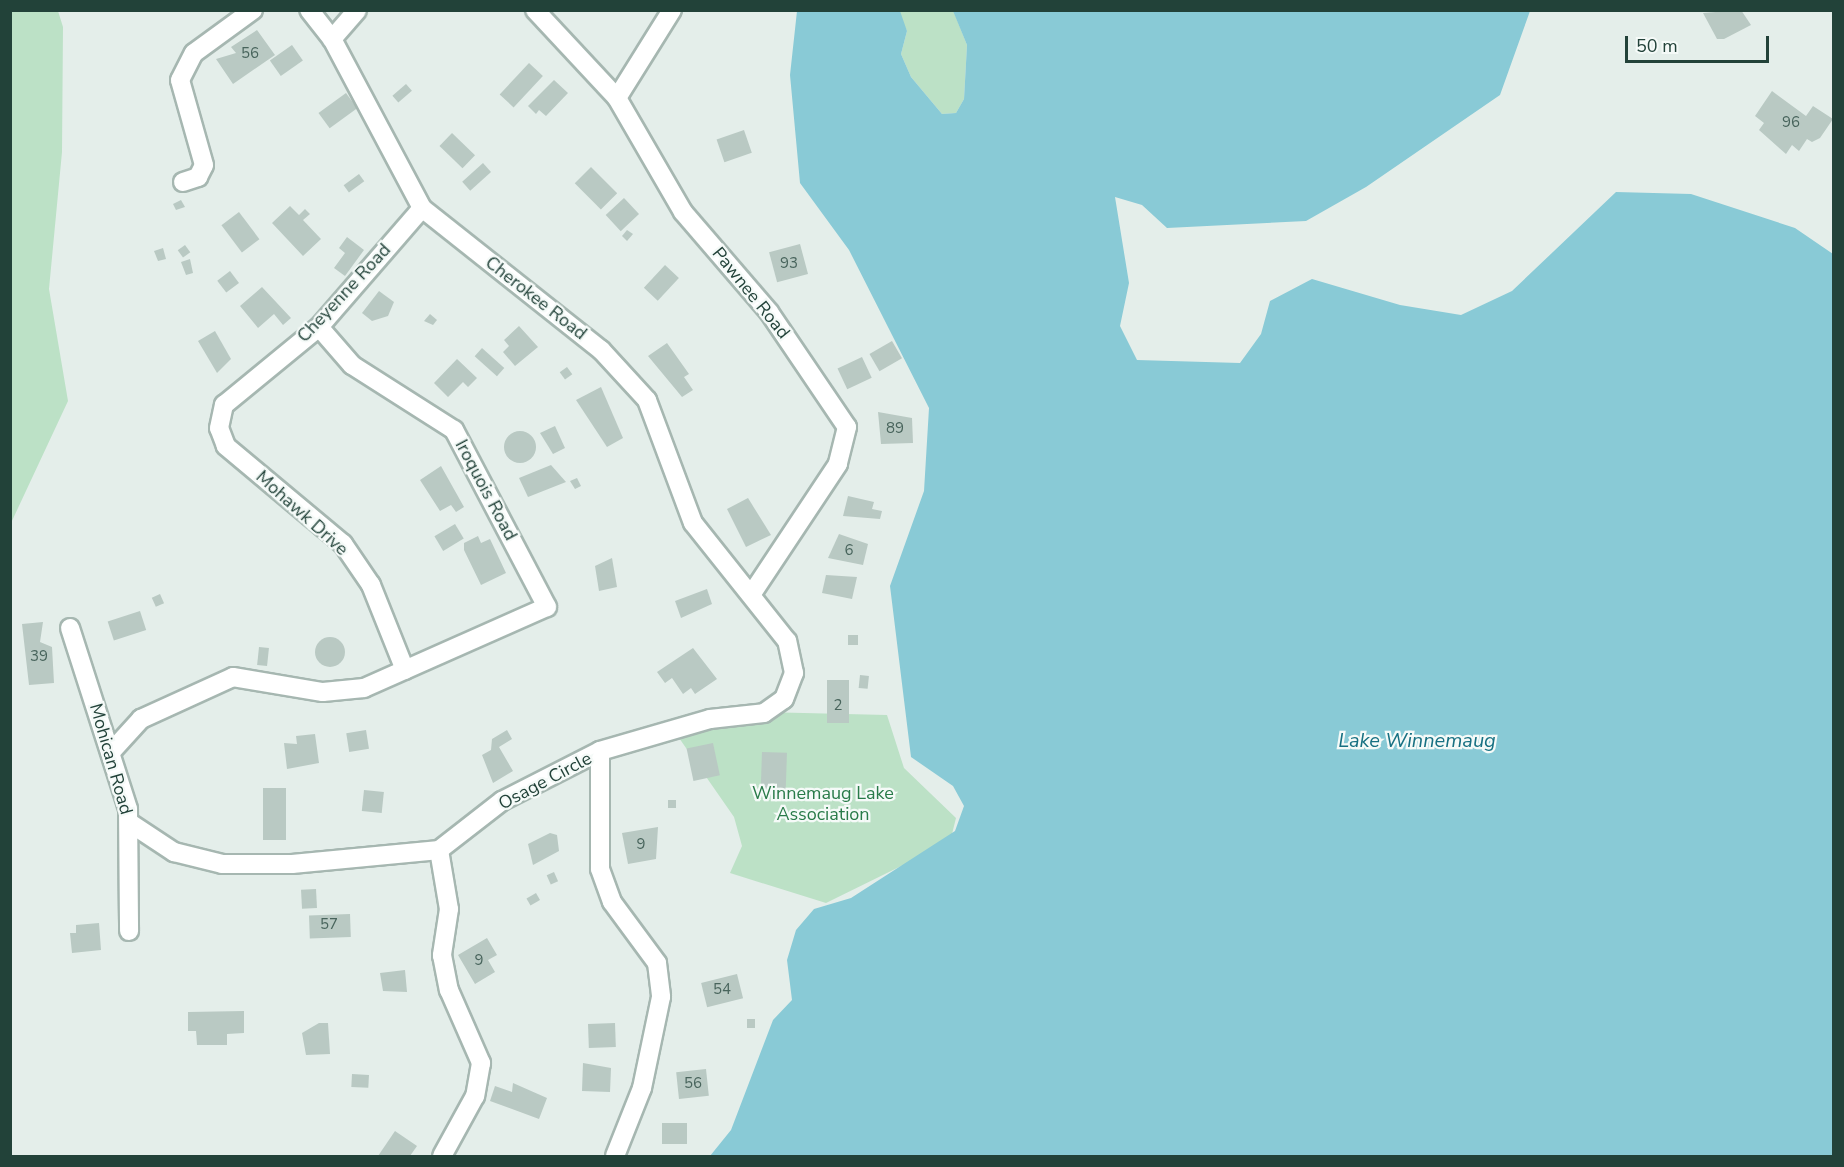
<!DOCTYPE html>
<style>
body{margin:0}
#map{position:relative;width:1844px;height:1167px;overflow:hidden;background:#e4eeea;font-family:"Nunito Sans",sans-serif}
div>[style]{position:absolute}
[style*='--x']{left:calc(var(--x)*1px);top:calc(var(--y)*1px);width:calc(var(--w)*1px);rotate:calc(var(--a)*1deg)}
.green>*{inset:0;background:#bce1c6}
.water>*{inset:0;background:#89cad6}
.building>*{inset:0;background:#b9c9c3;transform-origin:0 0}
.round{border-radius:50%}
.roads{filter:drop-shadow(2px 0 #a6b7b1) drop-shadow(-2px 0 #a6b7b1) drop-shadow(0 2px #a6b7b1) drop-shadow(0 -2px #a6b7b1)}
.minor>*{height:18px;margin:-9px;padding:0 9px;transform-origin:9px;border-radius:9px;background:#fff}
span{translate:-50% -50%;white-space:nowrap;text-align:center;line-height:1.15;-webkit-text-stroke:4.5px #f5faf8;paint-order:stroke}
.number-label{font-size:15px;color:#48645c}
.number-label span{-webkit-text-stroke-width:0}
.street-label{font-size:18px;color:#224239}
.park-label{font-size:18px;color:#297b49}
.water-label{font-size:20px;color:#177082;font-style:italic}
.frame{position:absolute;inset:0;border:12px solid #224239;pointer-events:none}
.scale{position:absolute;left:1625px;top:36px;width:144px;height:27px;box-sizing:border-box;border:3px solid #224239;border-top:0;padding-left:8px;font-size:18px;line-height:21px;white-space:nowrap;color:#224239;-webkit-text-stroke:4px #f5faf8;paint-order:stroke}
</style>
<div id="map">
<div class="green">
<i style="clip-path:polygon(11px 10px,58px 11px,63px 27px,62px 152px,49px 289px,68px 401px,11px 523px)"></i>
<i style="clip-path:polygon(953px 10px,967px 45px,964px 99px,956px 113px,942px 114px,911px 77px,901px 54px,907px 31px,899px 15px,900px 11px)"></i>
<i style="clip-path:polygon(718px 711px,887px 715px,904px 768px,956px 818px,950px 842px,826px 903px,730px 873px,742px 846px,734px 817px,677px 735px)"></i>
</div>
<div class="water">
<i style="clip-path:polygon(797px 11px,900px 11px,907px 31px,901px 54px,911px 77px,942px 114px,956px 113px,964px 99px,967px 45px,953px 11px,1530px 11px,1500px 95px,1366px 187px,1306px 221px,1167px 228px,1142px 205px,1115px 197px,1129px 283px,1120px 326px,1137px 360px,1240px 363px,1261px 334px,1270px 301px,1312px 279px,1400px 305px,1461px 315px,1512px 291px,1616px 192px,1691px 194px,1795px 228px,1833px 254px,1833px 1156px,710px 1156px,731px 1130px,773px 1020px,792px 1000px,787px 960px,796px 930px,814px 909px,851px 898px,955px 831px,964px 806px,953px 786px,911px 757px,890px 586px,924px 491px,929px 408px,849px 250px,800px 183px,790px 75px)"></i>
</div>
<div class="building">
<i style="clip-path:polygon(1741px 10px,1751px 25px,1724px 39px,1717px 39px,1703px 13px)"></i>
<i style="clip-path:polygon(257px 30px,275px 55px,233px 84px,216px 59px,236px 53px,231px 47px)"></i>
<i style="left:292px;top:45px;width:19px;height:27px;rotate:55deg"></i>
<i style="left:529px;top:63px;width:19px;height:43px;rotate:43deg"></i>
<i style="clip-path:polygon(554px 80px,568px 93px,546px 116px,539px 110px,536px 114px,528px 106px)"></i>
<i style="left:406px;top:84px;width:9px;height:18px;rotate:49deg"></i>
<i style="clip-path:polygon(1772px 91px,1806px 116px,1813px 106px,1833px 119px,1820px 138px,1812px 142px,1807px 139px,1799px 151px,1792px 145px,1786px 154px,1759px 130px,1764px 123px,1755px 116px)"></i>
<i style="left:346px;top:93px;width:19px;height:34px;rotate:54deg"></i>
<i style="left:744px;top:130px;width:24px;height:29px;rotate:71deg"></i>
<i style="left:452px;top:133px;width:32px;height:18px;rotate:44deg"></i>
<i style="left:483px;top:163px;width:12px;height:28px;rotate:48deg"></i>
<i style="left:591px;top:167px;width:37px;height:23px;rotate:45deg"></i>
<i style="left:359px;top:174px;width:9px;height:19px;rotate:54deg"></i>
<i style="left:624px;top:198px;width:22px;height:25px;rotate:47deg"></i>
<i style="clip-path:polygon(181px 200px,185px 207px,176px 210px,173px 204px)"></i>
<i style="clip-path:polygon(290px 206px,299px 215px,305px 209px,310px 214px,303px 220px,321px 239px,303px 256px,272px 223px)"></i>
<i style="left:239px;top:212px;width:34px;height:22px;rotate:53deg"></i>
<i style="clip-path:polygon(627px 230px,633px 234px,627px 241px,622px 236px)"></i>
<i style="clip-path:polygon(347px 237px,364px 250px,345px 276px,334px 268px,345px 253px,339px 248px)"></i>
<i style="left:800px;top:244px;width:31px;height:32px;rotate:75deg"></i>
<i style="left:185px;top:245px;width:9px;height:9px;rotate:54deg"></i>
<i style="clip-path:polygon(163px 248px,166px 259px,158px 261px,154px 251px)"></i>
<i style="clip-path:polygon(190px 259px,193px 273px,186px 275px,181px 262px)"></i>
<i style="left:665px;top:265px;width:19px;height:31px;rotate:43deg"></i>
<i style="left:230px;top:271px;width:15px;height:16px;rotate:53deg"></i>
<i style="clip-path:polygon(262px 287px,291px 318px,283px 325px,274px 314px,258px 328px,240px 306px)"></i>
<i style="clip-path:polygon(379px 291px,394px 302px,388px 316px,372px 321px,362px 313px)"></i>
<i style="clip-path:polygon(430px 314px,437px 320px,433px 325px,424px 321px)"></i>
<i style="clip-path:polygon(519px 326px,538px 347px,515px 366px,503px 352px,509px 346px,504px 340px)"></i>
<i style="clip-path:polygon(215px 331px,231px 359px,217px 373px,198px 341px)"></i>
<i style="left:892px;top:341px;width:20px;height:26px;rotate:60deg"></i>
<i style="clip-path:polygon(667px 343px,689px 374px,684px 377px,693px 390px,682px 397px,648px 356px)"></i>
<i style="left:482px;top:348px;width:30px;height:11px;rotate:42deg"></i>
<i style="left:862px;top:357px;width:23px;height:27px;rotate:65deg"></i>
<i style="clip-path:polygon(457px 359px,477px 378px,468px 387px,463px 382px,448px 397px,434px 383px)"></i>
<i style="left:567px;top:367px;width:9px;height:9px;rotate:54deg"></i>
<i style="clip-path:polygon(601px 387px,623px 438px,607px 447px,576px 400px)"></i>
<i style="clip-path:polygon(878px 412px,912px 418px,913px 443px,881px 444px)"></i>
<i style="clip-path:polygon(555px 426px,565px 448px,553px 454px,540px 433px)"></i>
<i class="round" style="left:504px;top:431px;width:32px;height:32px"></i>
<i style="clip-path:polygon(551px 465px,566px 482px,528px 497px,519px 478px)"></i>
<i style="clip-path:polygon(441px 466px,464px 507px,456px 512px,451px 505px,440px 511px,420px 480px)"></i>
<i style="clip-path:polygon(577px 478px,581px 486px,575px 489px,570px 481px)"></i>
<i style="clip-path:polygon(848px 496px,874px 502px,872px 509px,882px 511px,880px 519px,843px 516px)"></i>
<i style="clip-path:polygon(748px 498px,771px 535px,746px 547px,727px 509px)"></i>
<i style="left:455px;top:524px;width:17px;height:24px;rotate:59deg"></i>
<i style="clip-path:polygon(839px 534px,868px 544px,863px 565px,828px 558px)"></i>
<i style="clip-path:polygon(478px 536px,481px 543px,490px 539px,506px 573px,481px 585px,464px 550px,464px 543px)"></i>
<i style="clip-path:polygon(612px 558px,617px 587px,599px 591px,595px 566px)"></i>
<i style="clip-path:polygon(826px 575px,857px 577px,852px 599px,822px 593px)"></i>
<i style="clip-path:polygon(707px 589px,712px 604px,681px 618px,675px 601px)"></i>
<i style="left:160px;top:594px;width:10px;height:9px;rotate:66deg"></i>
<i style="left:140px;top:611px;width:20px;height:34px;rotate:72deg"></i>
<i style="clip-path:polygon(43px 622px,40px 642px,52px 647px,54px 683px,29px 685px,22px 624px)"></i>
<i style="left:848px;top:635px;width:10px;height:10px"></i>
<i class="round" style="left:315px;top:637px;width:30px;height:30px"></i>
<i style="left:259px;top:647px;width:10px;height:18px;rotate:6deg"></i>
<i style="clip-path:polygon(693px 648px,717px 679px,695px 694px,691px 688px,683px 694px,672px 678px,665px 683px,657px 672px)"></i>
<i style="left:860px;top:675px;width:9px;height:13px;rotate:6deg"></i>
<i style="left:827px;top:680px;width:22px;height:43px"></i>
<i style="left:366px;top:730px;width:19px;height:20px;rotate:81deg"></i>
<i style="clip-path:polygon(507px 730px,512px 739px,499px 747px,513px 771px,493px 783px,482px 755px,491px 750px,492px 739px)"></i>
<i style="clip-path:polygon(315px 734px,319px 763px,287px 769px,284px 743px,297px 744px,296px 736px)"></i>
<i style="left:713px;top:743px;width:33px;height:27px;rotate:78deg"></i>
<i style="left:762px;top:752px;width:25px;height:44px;rotate:2deg"></i>
<i style="left:263px;top:788px;width:23px;height:52px"></i>
<i style="left:364px;top:790px;width:20px;height:21px;rotate:6deg"></i>
<i style="left:668px;top:800px;width:8px;height:8px"></i>
<i style="clip-path:polygon(658px 827px,656px 859px,628px 864px,622px 833px)"></i>
<i style="clip-path:polygon(550px 833px,557px 835px,559px 851px,533px 865px,528px 844px)"></i>
<i style="left:554px;top:872px;width:10px;height:8px;rotate:66deg"></i>
<i style="left:316px;top:889px;width:19px;height:15px;rotate:87deg"></i>
<i style="left:536px;top:893px;width:8px;height:11px;rotate:60deg"></i>
<i style="left:350px;top:914px;width:23px;height:41px;rotate:88deg"></i>
<i style="clip-path:polygon(99px 923px,101px 950px,72px 953px,70px 933px,76px 933px,76px 925px)"></i>
<i style="clip-path:polygon(487px 938px,497px 955px,488px 960px,495px 972px,475px 984px,458px 955px)"></i>
<i style="clip-path:polygon(405px 970px,407px 992px,383px 991px,380px 973px)"></i>
<i style="left:737px;top:974px;width:25px;height:37px;rotate:76deg"></i>
<i style="clip-path:polygon(244px 1011px,244px 1033px,227px 1034px,227px 1045px,197px 1045px,196px 1031px,188px 1031px,188px 1012px)"></i>
<i style="left:747px;top:1019px;width:8px;height:9px"></i>
<i style="clip-path:polygon(319px 1023px,328px 1023px,330px 1054px,306px 1055px,302px 1033px)"></i>
<i style="left:615px;top:1023px;width:24px;height:27px;rotate:88deg"></i>
<i style="clip-path:polygon(583px 1063px,611px 1068px,610px 1092px,582px 1091px)"></i>
<i style="left:706px;top:1069px;width:27px;height:30px;rotate:84deg"></i>
<i style="left:352px;top:1074px;width:17px;height:13px;rotate:3deg"></i>
<i style="clip-path:polygon(513px 1083px,547px 1098px,539px 1119px,490px 1101px,495px 1086px,512px 1092px)"></i>
<i style="left:662px;top:1123px;width:25px;height:21px"></i>
<i style="clip-path:polygon(395px 1131px,417px 1146px,410px 1156px,378px 1156px)"></i>
</div>
<div class="roads">
<div class="minor">
<i style="--x:535;--y:10;--w:120;--a:47"></i>
<i style="--x:617;--y:98;--w:132;--a:59.9"></i>
<i style="--x:683;--y:212;--w:132;--a:49.3"></i>
<i style="--x:769;--y:312;--w:139;--a:55.9"></i>
<i style="--x:847;--y:427;--w:38;--a:104"></i>
<i style="--x:838;--y:464;--w:154;--a:123.6"></i>
<i style="--x:332;--y:39;--w:38;--a:-49"></i>
<i style="--x:617;--y:98;--w:104;--a:-58"></i>
<i style="--x:183;--y:182;--w:16;--a:-18"></i>
<i style="--x:198;--y:177;--w:13;--a:-63"></i>
<i style="--x:204;--y:165;--w:88;--a:-105.8"></i>
<i style="--x:180;--y:80;--w:30;--a:-63"></i>
<i style="--x:194;--y:53;--w:73;--a:-36.1"></i>
<i style="--x:70;--y:628;--w:190;--a:72.2"></i>
<i style="--x:128;--y:809;--w:122;--a:89.5"></i>
<i style="--x:405;--y:670;--w:92;--a:-111.8"></i>
<i style="--x:371;--y:585;--w:50;--a:-124.3"></i>
<i style="--x:343;--y:544;--w:153;--a:-140.1"></i>
<i style="--x:226;--y:446;--w:19;--a:-111"></i>
<i style="--x:219;--y:428;--w:24;--a:-78"></i>
<i style="--x:224;--y:405;--w:123;--a:-39.4"></i>
<i style="--x:319;--y:327;--w:157;--a:-49.1"></i>
<i style="--x:600;--y:751;--w:118;--a:90"></i>
<i style="--x:600;--y:869;--w:35;--a:70"></i>
<i style="--x:612;--y:902;--w:76;--a:53.6"></i>
<i style="--x:657;--y:963;--w:34;--a:83"></i>
<i style="--x:661;--y:997;--w:93;--a:101.8"></i>
<i style="--x:642;--y:1088;--w:73;--a:111.7"></i>
<i style="--x:111;--y:752;--w:45;--a:-47.7"></i>
<i style="--x:141;--y:719;--w:101;--a:-24.5"></i>
<i style="--x:233;--y:677;--w:91;--a:9.5"></i>
<i style="--x:323;--y:692;--w:41;--a:-5.6"></i>
<i style="--x:364;--y:688;--w:200;--a:-23.9"></i>
<i style="--x:547;--y:607;--w:200;--a:-117.7"></i>
<i style="--x:454;--y:430;--w:121;--a:-147.5"></i>
<i style="--x:352;--y:365;--w:50;--a:-131"></i>
<i style="--x:130;--y:823;--w:53;--a:33.4"></i>
<i style="--x:174;--y:852;--w:49;--a:14"></i>
<i style="--x:222;--y:864;--w:70;--a:0"></i>
<i style="--x:292;--y:864;--w:148;--a:-5.4"></i>
<i style="--x:439;--y:850;--w:80;--a:-37.9"></i>
<i style="--x:502;--y:801;--w:110;--a:-27"></i>
<i style="--x:600;--y:751;--w:115;--a:-16.2"></i>
<i style="--x:710;--y:719;--w:54;--a:-6.3"></i>
<i style="--x:764;--y:713;--w:24;--a:-35"></i>
<i style="--x:784;--y:699;--w:28;--a:-69"></i>
<i style="--x:794;--y:673;--w:33;--a:-102"></i>
<i style="--x:787;--y:641;--w:151;--a:-128.5"></i>
<i style="--x:693;--y:523;--w:131;--a:-110.5"></i>
<i style="--x:647;--y:400;--w:68;--a:-132.6"></i>
<i style="--x:601;--y:350;--w:228;--a:-141.6"></i>
<i style="--x:422;--y:208;--w:191;--a:-118"></i>
<i style="--x:332;--y:39;--w:37;--a:-128"></i>
<i style="--x:439;--y:850;--w:60;--a:80.4"></i>
<i style="--x:449;--y:909;--w:47;--a:98.7"></i>
<i style="--x:442;--y:955;--w:36;--a:79"></i>
<i style="--x:449;--y:990;--w:80;--a:66.3"></i>
<i style="--x:481;--y:1063;--w:34;--a:100"></i>
<i style="--x:475;--y:1096;--w:68;--a:118.8"></i>
</div>
</div>
<div class="number-label">
<span style="left:250px;top:54px">56</span>
<span style="left:1791px;top:123px">96</span>
<span style="left:789px;top:264px">93</span>
<span style="left:895px;top:429px">89</span>
<span style="left:849px;top:551px">6</span>
<span style="left:39px;top:657px">39</span>
<span style="left:838px;top:706px">2</span>
<span style="left:641px;top:845px">9</span>
<span style="left:329px;top:925px">57</span>
<span style="left:479px;top:961px">9</span>
<span style="left:722px;top:990px">54</span>
<span style="left:693px;top:1084px">56</span>
</div>
<div class="street-label">
<span style="left:344px;top:293px;rotate:-47deg">Cheyenne Road</span>
<span style="left:751px;top:293px;rotate:51deg">Pawnee Road</span>
<span style="left:536px;top:298px;rotate:38deg">Cherokee Road</span>
<span style="left:486px;top:490px;rotate:62deg">Iroquois Road</span>
<span style="left:302px;top:513px;rotate:42deg">Mohawk Drive</span>
<span style="left:111px;top:759px;rotate:74deg">Mohican Road</span>
<span style="left:545px;top:781px;rotate:-28deg">Osage Circle</span>
</div>
<div class="park-label">
<span style="left:823px;top:804px">Winnemaug Lake<br>Association</span>
</div>
<div class="water-label">
<span style="left:1417px;top:740px">Lake Winnemaug</span>
</div>
<div class="frame"></div>
<div class="scale">50 m</div>
</div>
